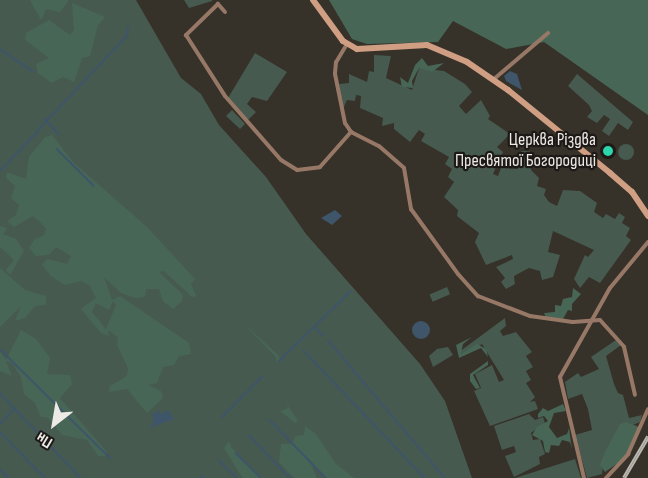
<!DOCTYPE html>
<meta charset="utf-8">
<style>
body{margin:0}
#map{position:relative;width:648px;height:478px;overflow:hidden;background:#363129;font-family:"Sofia Sans Condensed",sans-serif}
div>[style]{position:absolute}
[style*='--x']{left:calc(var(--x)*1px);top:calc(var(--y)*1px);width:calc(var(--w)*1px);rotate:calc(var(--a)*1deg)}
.green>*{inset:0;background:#465a4f;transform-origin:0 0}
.round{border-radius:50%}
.forest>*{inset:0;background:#486656}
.water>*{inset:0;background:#3e556a}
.stream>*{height:1.5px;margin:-0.75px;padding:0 0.75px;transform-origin:0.75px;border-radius:0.75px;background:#3e556a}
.street>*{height:4px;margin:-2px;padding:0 2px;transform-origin:2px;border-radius:2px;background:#977866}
.secondary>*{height:6px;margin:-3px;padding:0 3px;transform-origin:3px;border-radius:3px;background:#d09e82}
.rail>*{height:4px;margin-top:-2px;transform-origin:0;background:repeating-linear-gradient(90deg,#1c1916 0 4.5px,#bab7b1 0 9px);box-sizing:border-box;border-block:2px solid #bab7b1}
.dots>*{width:16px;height:16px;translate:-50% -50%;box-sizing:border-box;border:3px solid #1c1916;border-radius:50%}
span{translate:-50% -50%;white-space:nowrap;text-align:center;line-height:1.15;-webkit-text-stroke:4.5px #1c1916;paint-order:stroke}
.poi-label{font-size:18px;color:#edeae5}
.right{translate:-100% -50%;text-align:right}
.north{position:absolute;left:24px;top:394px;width:60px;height:60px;-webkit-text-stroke:4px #1c1916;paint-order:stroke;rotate:211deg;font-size:16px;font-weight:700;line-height:24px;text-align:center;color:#edeae5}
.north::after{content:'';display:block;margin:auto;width:21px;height:27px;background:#edeae5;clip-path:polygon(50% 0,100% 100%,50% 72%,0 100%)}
</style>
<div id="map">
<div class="green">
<i style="clip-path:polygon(0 0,136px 0,181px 78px,201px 94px,219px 125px,266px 177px,306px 234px,420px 364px,445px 401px,472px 478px,0 478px)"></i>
<i style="clip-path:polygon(184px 0,212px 0,212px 1px,189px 8px)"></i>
<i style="clip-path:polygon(255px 53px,287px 72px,267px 101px,252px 97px,247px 104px,256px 112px,248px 120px,228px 98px)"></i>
<i style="clip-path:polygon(374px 55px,391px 56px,386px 78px,412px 90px,419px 68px,444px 71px,465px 84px,472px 92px,459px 106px,466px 114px,481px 100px,490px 116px,488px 119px,510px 134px,497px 147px,503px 152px,493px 174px,498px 176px,501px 168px,518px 169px,521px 151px,530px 151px,531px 170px,539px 178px,537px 186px,546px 189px,544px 195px,549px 202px,557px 206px,563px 190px,580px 191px,597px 203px,594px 212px,603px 218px,606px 214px,615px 219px,619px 213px,625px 217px,622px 223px,630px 228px,626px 236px,631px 240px,600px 283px,589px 277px,580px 288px,574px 279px,585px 255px,588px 257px,594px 250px,553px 231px,548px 252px,560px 255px,553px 277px,542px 280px,540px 271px,529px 268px,514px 276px,515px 284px,506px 289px,501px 282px,505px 278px,496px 267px,513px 259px,512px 255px,486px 265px,475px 242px,479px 233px,457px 216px,458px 210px,444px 197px,454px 182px,448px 177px,452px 169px,445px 164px,449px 157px,421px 141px,425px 134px,419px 130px,410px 142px,394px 129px,394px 123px,382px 126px,383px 118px,360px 108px,361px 96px,356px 95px,355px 101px,347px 100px,343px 109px,339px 84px,349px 83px,349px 74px,367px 82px,369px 71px,374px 72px)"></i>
<i style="clip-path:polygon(577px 74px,633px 122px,628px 130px,618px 123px,609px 136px,602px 131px,610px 119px,604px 115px,597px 123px,587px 117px,592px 111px,589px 105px,568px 86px)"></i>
<i style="clip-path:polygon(232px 110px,245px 124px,240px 129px,226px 116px)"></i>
<i class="round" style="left:618px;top:144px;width:16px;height:16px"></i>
<i style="left:447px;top:287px;width:8px;height:19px;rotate:67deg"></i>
<i style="clip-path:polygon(505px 318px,506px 326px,500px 331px,503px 336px,516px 332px,532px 352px,526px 356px,533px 367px,526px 371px,531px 380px,526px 383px,535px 397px,530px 402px,535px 401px,538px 409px,490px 426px,474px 391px,481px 388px,475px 374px,492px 365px,499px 382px,504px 380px,482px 344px,462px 356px,459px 352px)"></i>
<i style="clip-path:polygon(616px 340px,621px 345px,606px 356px,614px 384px,618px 393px,623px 395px,629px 418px,642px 415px,640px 422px,621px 430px,613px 441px,604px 455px,602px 474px,587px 478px,575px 435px,592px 430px,588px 409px,582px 394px,568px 399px,565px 382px,578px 373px,581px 377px,599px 369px,591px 357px)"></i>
<i style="clip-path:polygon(448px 347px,453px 355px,433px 367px,429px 356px,437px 349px)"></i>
<i style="clip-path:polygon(529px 414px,535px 420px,543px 417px,545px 423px,531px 433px,533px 440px,540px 439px,545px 454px,539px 457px,540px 464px,514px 477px,505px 456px,516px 452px,514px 446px,502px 450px,494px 426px)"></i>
<i style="clip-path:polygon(575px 459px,581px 478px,515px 478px)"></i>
</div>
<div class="forest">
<i style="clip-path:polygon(30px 0,69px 0,60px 12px,46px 9px,41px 20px)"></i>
<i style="clip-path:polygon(329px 0,648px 0,648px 115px,544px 42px,506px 49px,453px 21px,438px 42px,367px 44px,352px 39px)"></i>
<i style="clip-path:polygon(72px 3px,105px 17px,98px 25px,90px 56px,82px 58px,74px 82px,63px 77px,52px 83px,38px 73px,36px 64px,49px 58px,25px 40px,26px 33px,49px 20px,70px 35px,74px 30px)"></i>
<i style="clip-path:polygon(422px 58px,428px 66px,444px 63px,432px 72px,419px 68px,412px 81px,413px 88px,402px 87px,400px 77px,408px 83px,415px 65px)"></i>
<i style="clip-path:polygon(evenodd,52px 135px,74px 163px,147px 227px,195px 279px,191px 284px,196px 296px,192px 297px,164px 271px,159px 272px,183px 295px,182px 301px,173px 309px,163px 301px,159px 289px,146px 289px,145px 297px,136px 298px,121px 293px,104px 277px,112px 300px,120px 296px,189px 343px,191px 354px,179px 356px,174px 365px,163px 367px,157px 383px,148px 385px,161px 391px,163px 398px,147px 413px,127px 389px,109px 392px,110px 386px,127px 376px,128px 368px,117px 345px,118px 337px,108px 330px,109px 336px,101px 333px,81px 309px,96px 298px,90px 286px,81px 281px,65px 285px,51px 276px,42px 265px,47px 259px,67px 264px,71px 256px,56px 247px,49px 255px,36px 256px,29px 248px,34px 240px,44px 235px,46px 229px,39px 221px,33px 216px,14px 227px,7px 221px,16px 215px,19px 205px,11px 198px,15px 186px,6px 178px,7px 172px,26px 179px,29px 157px,45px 137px,52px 135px,113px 301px,116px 305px,106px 329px,92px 312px,96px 303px,109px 310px,113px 301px)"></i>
<i style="clip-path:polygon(0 226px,7px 228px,3px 234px,16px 239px,24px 251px,10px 275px,6px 270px,14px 260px,0 247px)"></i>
<i style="clip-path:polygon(0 268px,25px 290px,46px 296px,46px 305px,35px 306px,25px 318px,15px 321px,21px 306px,0 327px)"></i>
<i style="clip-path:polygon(573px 288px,581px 294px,572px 304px,572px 311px,568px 310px,563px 319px,546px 318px,544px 313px,555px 312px,555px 305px,561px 306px,563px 299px,572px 297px)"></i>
<i style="clip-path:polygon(242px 322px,276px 353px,280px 358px,277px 363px,276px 357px)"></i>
<i style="clip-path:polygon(21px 330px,36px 339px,50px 358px,47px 374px,70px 375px,72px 384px,60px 398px,107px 452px,105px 456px,98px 456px,87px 440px,62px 435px,47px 417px,41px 417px,35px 403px,24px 394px,21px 377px,12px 363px,6px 361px,12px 376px,0 371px,0 351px,6px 360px)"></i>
<i style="clip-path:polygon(472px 337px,463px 344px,461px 354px,477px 344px,486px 349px,488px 357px,481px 348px,459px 358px,456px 345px)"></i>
<i style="clip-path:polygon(488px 361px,488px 365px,473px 375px,480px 388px,476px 389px,470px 381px,470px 374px)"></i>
<i style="clip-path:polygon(286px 403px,298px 421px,295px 423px,280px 411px,288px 408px)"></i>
<i style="clip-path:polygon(563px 404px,566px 411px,554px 413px,549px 427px,557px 438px,567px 434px,569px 428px,572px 449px,570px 442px,562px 440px,559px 446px,551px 445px,549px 453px,545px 452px,543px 441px,532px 435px,537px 427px,548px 421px,544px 416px,538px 418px,538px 414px,543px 408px,548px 411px)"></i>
<i style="clip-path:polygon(626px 422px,639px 427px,624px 459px,605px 472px,600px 465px,605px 452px,620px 424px)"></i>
<i style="clip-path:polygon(305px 426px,316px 434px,336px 464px,354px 478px,326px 478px,311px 465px,317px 478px,295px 478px,288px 472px,279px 462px,281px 444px,291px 444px,296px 436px,304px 435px)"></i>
<i style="clip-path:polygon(229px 441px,231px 447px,261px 478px,243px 478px,240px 474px,224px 448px)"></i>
</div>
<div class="water">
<i style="clip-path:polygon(510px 71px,517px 74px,522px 90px,506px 81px,504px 76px)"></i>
<i style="clip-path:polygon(335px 210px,342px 216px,332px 225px,321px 218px)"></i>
<i class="round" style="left:412px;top:321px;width:18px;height:18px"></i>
<i style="clip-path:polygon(160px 410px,159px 415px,168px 410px,174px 419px,149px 428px,154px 422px,152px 414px)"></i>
</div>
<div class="stream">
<i style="--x:0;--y:49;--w:40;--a:34"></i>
<i style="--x:45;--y:119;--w:21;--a:47"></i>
<i style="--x:40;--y:128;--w:127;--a:-46.6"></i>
<i style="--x:127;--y:36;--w:9;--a:-84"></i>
<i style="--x:57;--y:149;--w:52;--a:45"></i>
<i style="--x:0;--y:171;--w:57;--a:-46.4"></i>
<i style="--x:316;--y:328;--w:10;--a:45"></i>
<i style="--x:328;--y:340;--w:181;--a:49.7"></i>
<i style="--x:0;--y:349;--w:155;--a:44.7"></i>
<i style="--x:304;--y:351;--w:175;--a:46.4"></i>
<i style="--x:279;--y:361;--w:99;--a:-44.2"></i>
<i style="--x:0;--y:393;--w:117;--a:46.4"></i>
<i style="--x:222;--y:417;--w:57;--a:-45"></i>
<i style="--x:270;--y:420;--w:81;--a:46"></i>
<i style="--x:0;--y:424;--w:21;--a:-47"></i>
<i style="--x:0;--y:432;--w:64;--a:45.6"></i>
<i style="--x:249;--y:435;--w:59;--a:46.4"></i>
<i style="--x:236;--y:453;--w:35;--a:45"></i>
<i style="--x:219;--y:460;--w:25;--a:45"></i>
<i style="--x:0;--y:469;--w:13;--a:45"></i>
<i style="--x:202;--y:476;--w:3;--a:45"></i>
</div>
<div class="street">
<i style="--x:225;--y:12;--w:11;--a:-131"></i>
<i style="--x:218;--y:4;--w:45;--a:135.9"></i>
<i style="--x:186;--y:35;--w:72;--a:57.4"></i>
<i style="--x:225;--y:96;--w:85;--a:48.8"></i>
<i style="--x:281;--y:160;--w:19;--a:32"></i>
<i style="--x:297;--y:170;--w:23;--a:-7"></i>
<i style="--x:320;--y:167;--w:47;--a:-48.5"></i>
<i style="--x:347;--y:44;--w:21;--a:121"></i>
<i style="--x:336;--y:62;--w:12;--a:95"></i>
<i style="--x:335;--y:74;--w:50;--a:78.5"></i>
<i style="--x:345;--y:123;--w:11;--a:56"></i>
<i style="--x:351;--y:132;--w:31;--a:27"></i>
<i style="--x:379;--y:146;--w:33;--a:41"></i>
<i style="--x:404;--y:168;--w:42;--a:80.3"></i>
<i style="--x:411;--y:209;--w:80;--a:54.1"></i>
<i style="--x:458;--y:274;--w:30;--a:48"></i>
<i style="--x:478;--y:296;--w:56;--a:21"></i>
<i style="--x:530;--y:316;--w:43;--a:7.9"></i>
<i style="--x:573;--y:322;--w:27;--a:-4"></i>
<i style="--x:600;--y:320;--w:36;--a:48"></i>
<i style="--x:624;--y:347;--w:49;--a:77.1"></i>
<i style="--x:494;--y:79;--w:71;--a:-40.4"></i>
<i style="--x:584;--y:478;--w:104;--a:-103.4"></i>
<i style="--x:560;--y:377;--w:102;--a:-60.7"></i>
<i style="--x:610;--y:288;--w:60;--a:-50.4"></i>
<i style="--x:606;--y:478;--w:33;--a:-47"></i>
<i style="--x:628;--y:454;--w:49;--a:-66"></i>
</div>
<div class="secondary">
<i style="--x:313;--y:0;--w:51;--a:53.8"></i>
<i style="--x:343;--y:41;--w:16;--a:30"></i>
<i style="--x:357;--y:49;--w:70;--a:-3.3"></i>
<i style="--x:427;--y:45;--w:43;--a:23"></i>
<i style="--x:467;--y:62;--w:50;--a:34.3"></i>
<i style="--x:508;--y:90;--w:132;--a:39.1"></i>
<i style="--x:610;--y:173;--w:29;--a:41"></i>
<i style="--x:632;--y:192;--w:29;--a:56"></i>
</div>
<div class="rail">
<i style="--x:624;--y:478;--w:48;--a:-59.7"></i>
</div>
<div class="dots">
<i style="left:608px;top:151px;background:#2cd5ab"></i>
</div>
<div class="poi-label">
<span class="right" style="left:596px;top:151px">Церква Різдва<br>Пресвятої Богородиці</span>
</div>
<div class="north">Пн</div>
</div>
